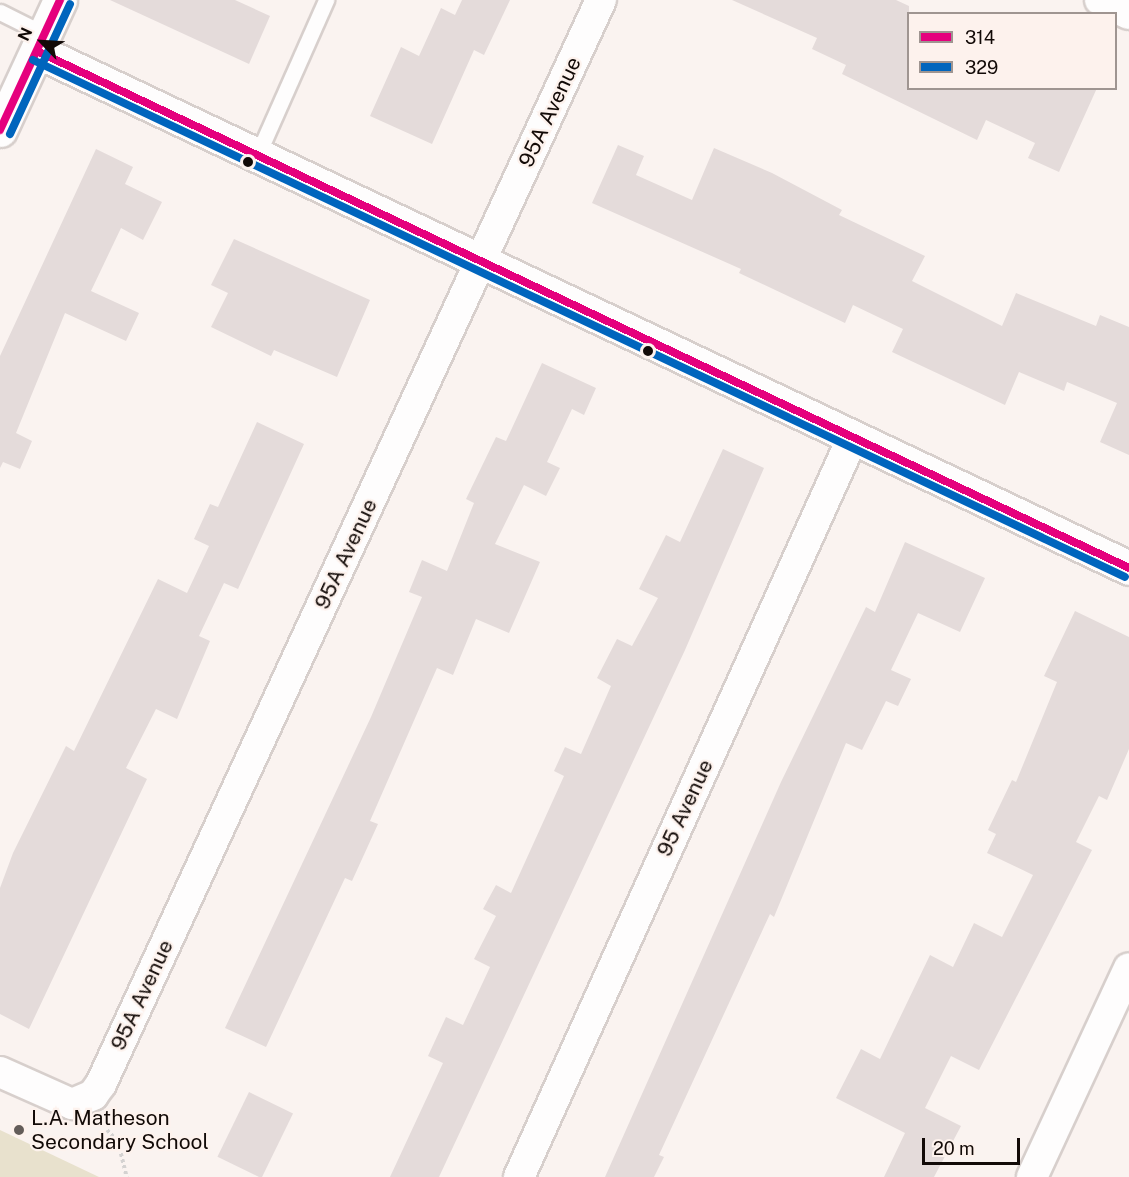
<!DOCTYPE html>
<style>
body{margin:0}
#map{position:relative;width:1129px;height:1177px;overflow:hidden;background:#faf3f0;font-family:"Public Sans",sans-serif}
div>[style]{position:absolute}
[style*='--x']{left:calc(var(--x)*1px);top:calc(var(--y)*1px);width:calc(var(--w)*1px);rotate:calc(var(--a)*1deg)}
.green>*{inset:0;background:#e8e1cd}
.building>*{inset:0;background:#e4dbda;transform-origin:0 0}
.path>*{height:4px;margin-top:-2px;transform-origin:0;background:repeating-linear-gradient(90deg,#d4d2d1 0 3px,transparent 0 6px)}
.roads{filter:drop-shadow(2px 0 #d7cfcc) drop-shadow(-2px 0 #d7cfcc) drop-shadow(0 2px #d7cfcc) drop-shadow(0 -2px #d7cfcc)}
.service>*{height:15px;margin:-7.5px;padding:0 7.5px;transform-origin:7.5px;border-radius:7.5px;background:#fefdfd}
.minor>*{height:30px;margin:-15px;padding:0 15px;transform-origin:15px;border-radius:15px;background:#fefdfd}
.tertiary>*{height:33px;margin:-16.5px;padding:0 16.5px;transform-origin:16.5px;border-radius:16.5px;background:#fefdfd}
.secondary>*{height:33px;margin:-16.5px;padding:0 16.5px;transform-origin:16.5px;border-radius:16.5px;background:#fefdfd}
.bus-1>*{height:8px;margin:-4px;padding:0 4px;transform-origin:4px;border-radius:4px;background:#e5007d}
.bus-2>*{height:8px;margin:-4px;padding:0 4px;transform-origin:4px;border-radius:4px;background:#0065bd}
.dots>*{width:16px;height:16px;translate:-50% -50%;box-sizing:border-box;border:3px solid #fdf2ed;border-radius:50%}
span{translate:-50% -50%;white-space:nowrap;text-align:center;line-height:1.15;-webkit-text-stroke:4.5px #fdf2ed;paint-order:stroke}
.street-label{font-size:21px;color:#120a07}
.poi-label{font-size:21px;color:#120a07}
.left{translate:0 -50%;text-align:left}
.legend{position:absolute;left:907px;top:12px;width:210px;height:78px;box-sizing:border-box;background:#fdf2ed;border:2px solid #9f9591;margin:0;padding:8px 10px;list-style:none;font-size:18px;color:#120a07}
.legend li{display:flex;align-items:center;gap:12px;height:30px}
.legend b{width:30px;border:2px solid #9f9591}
.north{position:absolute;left:12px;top:12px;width:60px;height:60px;-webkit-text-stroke:4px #fdf2ed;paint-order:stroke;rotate:295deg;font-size:16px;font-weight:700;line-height:24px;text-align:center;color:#120a07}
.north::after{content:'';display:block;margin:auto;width:21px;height:27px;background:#120a07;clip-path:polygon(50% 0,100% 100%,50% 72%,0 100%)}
.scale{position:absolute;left:922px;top:1138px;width:98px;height:27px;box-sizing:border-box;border:3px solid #120a07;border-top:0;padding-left:8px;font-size:18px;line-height:21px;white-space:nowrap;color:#120a07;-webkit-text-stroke:4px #fdf2ed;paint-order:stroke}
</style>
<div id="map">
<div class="green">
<i style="clip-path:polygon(0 1130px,99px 1177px,0 1177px)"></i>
</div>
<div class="building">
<i style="clip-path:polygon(110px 0,235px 0,270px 16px,249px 64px)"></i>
<i style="clip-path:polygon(462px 0,510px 0,484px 55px,474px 50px,432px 144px,370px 116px,401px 47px,419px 56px,441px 8px,455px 15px)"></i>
<i style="clip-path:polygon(732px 0,896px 0,909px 6px,909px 88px,1097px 88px,1059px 172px,1028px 158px,1035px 143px,986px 120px,977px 140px,842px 74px,846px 65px,812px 49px,817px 38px)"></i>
<i style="clip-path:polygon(618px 145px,644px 156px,636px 175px,692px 200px,714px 148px,772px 173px,842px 210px,839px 215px,925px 256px,912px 281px,1002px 326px,1016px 293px,1096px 326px,1100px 315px,1129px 327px,1129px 455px,1100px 442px,1117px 403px,1067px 382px,1064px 391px,1019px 372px,1005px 405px,892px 352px,903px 329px,853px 305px,845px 323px,739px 273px,741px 269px,592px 203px)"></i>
<i style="clip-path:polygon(96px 149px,133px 167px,125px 184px,162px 202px,143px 240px,121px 228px,91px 291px,139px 313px,126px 341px,65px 313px,16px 433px,32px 441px,20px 469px,3px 462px,0 468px,0 356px)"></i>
<i style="clip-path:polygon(234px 239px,370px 300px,337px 377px,274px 350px,271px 356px,211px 327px,228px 293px,211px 285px)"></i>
<i style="clip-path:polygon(542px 363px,596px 388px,584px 415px,572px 409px,547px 462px,560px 468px,546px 496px,524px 485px,495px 544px,540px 562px,509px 633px,476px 619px,453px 675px,437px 668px,370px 821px,378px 824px,352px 881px,345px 878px,266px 1047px,225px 1028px,371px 717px,422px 597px,409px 592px,422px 560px,447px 571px,474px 503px,466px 499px,496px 437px,506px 441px)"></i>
<i style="clip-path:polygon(257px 422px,304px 444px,238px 589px,224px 583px,199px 636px,210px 641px,177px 719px,156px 709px,126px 768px,147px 779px,29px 1029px,0 1014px,0 888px,13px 853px,66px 746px,74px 751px,158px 579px,187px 593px,209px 546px,194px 539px,210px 504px,218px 507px)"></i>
<i style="clip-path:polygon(723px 449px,764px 468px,685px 650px,439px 1177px,390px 1177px,443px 1063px,428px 1056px,446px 1017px,463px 1025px,490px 967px,474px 959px,496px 916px,483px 909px,496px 885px,511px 893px,564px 776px,554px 771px,565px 747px,581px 754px,611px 686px,597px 678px,617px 639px,632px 646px,658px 598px,639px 589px,666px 535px,680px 542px)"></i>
<i style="clip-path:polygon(905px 542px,985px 578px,960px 632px,918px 613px,891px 670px,911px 679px,898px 706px,886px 701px,862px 750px,846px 743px,774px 917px,770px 914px,659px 1155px,664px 1157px,654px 1177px,605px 1177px,781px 782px,866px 607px,875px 612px)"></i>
<i style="clip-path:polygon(1075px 611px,1129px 637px,1129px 749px,1107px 800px,1099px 796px,1076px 842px,1092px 850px,979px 1070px,951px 1056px,925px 1108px,961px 1126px,934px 1177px,884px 1177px,905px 1133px,836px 1098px,861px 1049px,880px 1059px,930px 955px,953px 967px,974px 923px,1002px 937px,1033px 875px,987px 853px,996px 834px,988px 830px,1012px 780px,1016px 782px,1057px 682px,1044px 676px)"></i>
<i style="left:249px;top:1092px;width:49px;height:72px;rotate:26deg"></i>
</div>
<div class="path">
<i style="--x:107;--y:1130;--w:16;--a:47"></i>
<i style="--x:118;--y:1142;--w:36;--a:76"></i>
</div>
<div class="roads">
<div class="service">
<i style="--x:0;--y:12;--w:49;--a:26.6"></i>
<i style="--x:257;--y:156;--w:171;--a:-66.1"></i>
</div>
<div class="minor">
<i style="--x:1100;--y:0;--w:32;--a:26"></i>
<i style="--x:0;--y:1072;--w:79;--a:24"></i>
<i style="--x:72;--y:1104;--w:23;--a:-23"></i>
<i style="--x:93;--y:1095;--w:14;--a:-54"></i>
<i style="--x:101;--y:1084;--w:1194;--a:-65.24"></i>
<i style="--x:519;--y:1177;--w:810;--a:-65.71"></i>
<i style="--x:1032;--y:1177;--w:230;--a:-65.1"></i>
</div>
<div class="tertiary">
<i style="--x:37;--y:51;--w:1208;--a:25.33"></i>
</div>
<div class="secondary">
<i style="--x:0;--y:130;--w:143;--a:-65.2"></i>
</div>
</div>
<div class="bus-1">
<i style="--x:37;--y:51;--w:1208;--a:25.33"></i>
<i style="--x:0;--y:130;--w:143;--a:-65.2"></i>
</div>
<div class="bus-2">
<i style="--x:33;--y:60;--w:1208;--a:25.33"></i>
<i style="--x:10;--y:134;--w:143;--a:-65.2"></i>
</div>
<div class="dots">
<i style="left:248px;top:162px;background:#120a07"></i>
<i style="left:648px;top:351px;background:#120a07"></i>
<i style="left:19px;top:1130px;background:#635c59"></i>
</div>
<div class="street-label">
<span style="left:550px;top:112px;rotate:-65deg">95A Avenue</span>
<span style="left:346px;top:554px;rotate:-65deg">95A Avenue</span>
<span style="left:685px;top:808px;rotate:-65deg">95 Avenue</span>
<span style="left:142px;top:995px;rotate:-65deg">95A Avenue</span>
</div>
<div class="poi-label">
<span class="left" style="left:31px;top:1130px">L.A. Matheson<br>Secondary School</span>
</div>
<ul class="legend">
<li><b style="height:8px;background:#e5007d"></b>314</li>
<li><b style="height:8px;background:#0065bd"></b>329</li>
</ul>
<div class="north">N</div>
<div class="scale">20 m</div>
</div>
